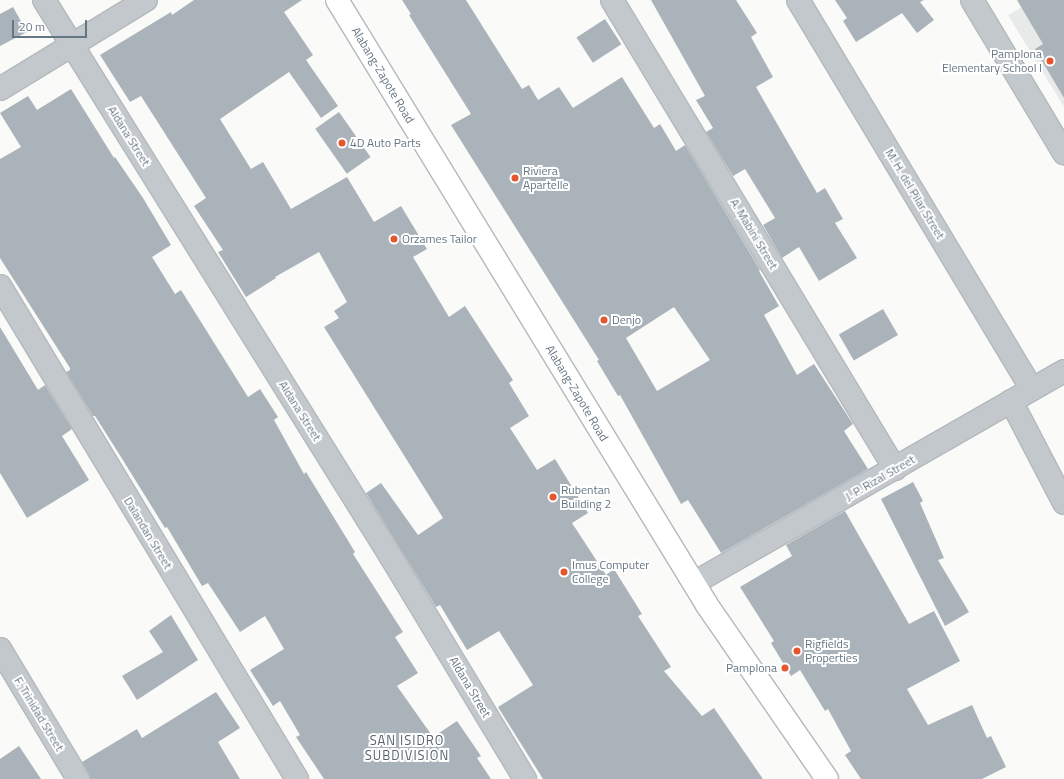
<!DOCTYPE html>
<style>
body{margin:0}
#map{position:relative;width:1064px;height:779px;overflow:hidden;background:#fafaf8;font-family:"Titillium Web",sans-serif}
div>[style]{position:absolute}
[style*='--x']{left:calc(var(--x)*1px);top:calc(var(--y)*1px);width:calc(var(--w)*1px);rotate:calc(var(--a)*1deg)}
.built>*{inset:0;background:#e8e9e9}
.building>*{inset:0;background:#aab3b9;transform-origin:0 0}
.roads{filter:drop-shadow(1px 0 #b4b9bd) drop-shadow(-1px 0 #b4b9bd) drop-shadow(0 1px #b4b9bd) drop-shadow(0 -1px #b4b9bd)}
.minor>*{height:22px;margin:-11px;padding:0 11px;transform-origin:11px;border-radius:11px;background:#c3c8cc}
.highway>*{height:22px;margin:-11px;padding:0 11px;transform-origin:11px;border-radius:11px;background:#fff}
.dots>*{width:11px;height:11px;translate:-50% -50%;box-sizing:border-box;border:2px solid #fff;border-radius:50%}
span{translate:-50% -50%;white-space:nowrap;text-align:center;line-height:1.15;-webkit-text-stroke:4px #fff;paint-order:stroke}
.poi-label{font-size:12px;color:#657683}
.right{translate:-100% -50%;text-align:right}
.left{translate:0 -50%;text-align:left}
.street-label{font-size:12px;color:#657683}
.neighbourhood-label{font-size:13px;color:#57646e;letter-spacing:1px}
.scale{position:absolute;left:12px;top:20px;width:75px;height:18px;box-sizing:border-box;border:2px solid #657683;border-top:0;padding-left:5px;font-size:12px;line-height:14px;white-space:nowrap;color:#657683;-webkit-text-stroke:3px #fff;paint-order:stroke}
</style>
<div id="map">
<div class="built">
<i style="clip-path:polygon(1034px 0,1064px 0,1064px 107px,1008px 15px)"></i>
</div>
<div class="building">
<i style="clip-path:polygon(194px 0,302px 0,284px 12px,313px 55px,306px 60px,338px 106px,321px 118px,289px 72px,220px 119px,251px 169px,263px 162px,291px 209px,347px 177px,374px 222px,401px 206px,427px 249px,413px 257px,449px 317px,465px 306px,513px 380px,509px 383px,529px 416px,510px 428px,537px 470px,555px 459px,588px 513px,572px 523px,606px 575px,614px 569px,642px 614px,638px 616px,671px 667px,664px 671px,702px 716px,714px 708px,763px 779px,543px 779px,498px 707px,533px 685px,499px 631px,467px 650px,440px 605px,436px 607px,366px 493px,381px 483px,418px 535px,443px 518px,324px 327px,339px 318px,334px 311px,347px 302px,319px 252px,275px 277px,276px 278px,246px 297px,218px 252px,223px 250px,194px 206px,206px 198px,141px 96px,130px 102px,100px 55px,171px 12px,172px 15px)"></i>
<i style="clip-path:polygon(evenodd,402px 0,466px 0,522px 89px,529px 85px,538px 100px,559px 87px,573px 108px,622px 77px,654px 128px,660px 124px,676px 151px,685px 145px,760px 270px,759px 271px,779px 306px,764px 315px,797px 375px,814px 364px,853px 424px,844px 431px,868px 469px,721px 553px,688px 500px,681px 504px,620px 395px,618px 396px,597px 361px,599px 360px,451px 125px,471px 114px,409px 15px,411px 14px,402px 0,674px 307px,710px 360px,657px 391px,626px 338px,674px 307px)"></i>
<i style="clip-path:polygon(651px 0,736px 0,757px 33px,751px 37px,773px 77px,756px 87px,817px 193px,825px 188px,843px 219px,835px 223px,857px 258px,819px 281px,799px 247px,782px 258px,763px 225px,775px 218px,745px 169px,733px 176px,706px 132px,713px 128px,696px 100px,705px 96px)"></i>
<i style="clip-path:polygon(835px 0,924px 0,920px 2px,934px 20px,917px 33px,902px 13px,856px 42px,843px 21px,847px 18px)"></i>
<i style="clip-path:polygon(1017px 0,1064px 0,1064px 98px,1035px 49px,1043px 44px)"></i>
<i style="clip-path:polygon(13px 7px,27px 32px,0 46px,0 14px)"></i>
<i style="left:605px;top:19px;width:30px;height:34px;rotate:57deg"></i>
<i style="clip-path:polygon(71px 89px,114px 158px,115px 157px,143px 198px,171px 245px,152px 257px,175px 294px,181px 290px,248px 397px,260px 389px,278px 417px,274px 420px,304px 474px,306px 472px,355px 552px,353px 554px,403px 632px,395px 637px,418px 673px,397px 686px,433px 737px,457px 721px,481px 756px,477px 758px,491px 779px,324px 779px,296px 737px,300px 735px,280px 701px,273px 706px,250px 670px,284px 649px,265px 616px,240px 632px,208px 583px,202px 586px,167px 527px,165px 528px,121px 457px,95px 416px,93px 416px,66px 372px,70px 370px,70px 368px,0 258px,0 159px,21px 147px,0 113px,28px 96px,37px 110px)"></i>
<i style="left:339px;top:112px;width:55px;height:29px;rotate:55deg"></i>
<i style="left:883px;top:309px;width:30px;height:51px;rotate:60deg"></i>
<i style="clip-path:polygon(0 327px,38px 390px,45px 385px,72px 429px,62px 436px,89px 480px,27px 518px,0 473px)"></i>
<i style="clip-path:polygon(913px 482px,923px 501px,920px 503px,944px 558px,938px 560px,969px 612px,945px 626px,881px 499px)"></i>
<i style="clip-path:polygon(845px 511px,909px 624px,934px 611px,960px 661px,907px 689px,928px 725px,972px 705px,987px 738px,991px 736px,1006px 767px,982px 779px,861px 779px,845px 755px,851px 751px,828px 709px,825px 711px,800px 670px,791px 676px,771px 643px,774px 641px,740px 587px,792px 556px,786px 545px)"></i>
<i style="clip-path:polygon(171px 615px,198px 660px,137px 700px,122px 676px,163px 652px,149px 631px)"></i>
<i style="clip-path:polygon(216px 692px,240px 728px,218px 742px,240px 779px,90px 779px,82px 762px,137px 729px,142px 738px)"></i>
<i style="clip-path:polygon(19px 746px,41px 779px,0 779px,0 759px)"></i>
</div>
<div class="roads">
<div class="minor">
<i style="--x:44;--y:0;--w:656;--a:58.08"></i>
<i style="--x:391;--y:557;--w:259;--a:58.9"></i>
<i style="--x:612;--y:0;--w:548;--a:58.89"></i>
<i style="--x:798;--y:0;--w:454;--a:59"></i>
<i style="--x:972;--y:0;--w:179;--a:59"></i>
<i style="--x:0;--y:89;--w:171;--a:-31.4"></i>
<i style="--x:0;--y:286;--w:576;--a:58.93"></i>
<i style="--x:1011;--y:401;--w:115;--a:62.5"></i>
<i style="--x:694;--y:583;--w:426;--a:-29.8"></i>
<i style="--x:0;--y:649;--w:152;--a:59"></i>
</div>
<div class="highway">
<i style="--x:337;--y:0;--w:709;--a:58.55"></i>
<i style="--x:707;--y:605;--w:211;--a:55.4"></i>
</div>
</div>
<div class="dots">
<i style="left:1050px;top:61px;background:#e4572e"></i>
<i style="left:342px;top:143px;background:#e4572e"></i>
<i style="left:515px;top:178px;background:#e4572e"></i>
<i style="left:394px;top:239px;background:#e4572e"></i>
<i style="left:604px;top:320px;background:#e4572e"></i>
<i style="left:553px;top:497px;background:#e4572e"></i>
<i style="left:564px;top:572px;background:#e4572e"></i>
<i style="left:797px;top:651px;background:#e4572e"></i>
<i style="left:785px;top:668px;background:#e4572e"></i>
</div>
<div class="poi-label">
<span class="right" style="left:1042px;top:61px">Pamplona<br>Elementary School I</span>
<span class="left" style="left:350px;top:143px">4D Auto Parts</span>
<span class="left" style="left:523px;top:178px">Riviera<br>Apartelle</span>
<span class="left" style="left:402px;top:239px">Orzames Tailor</span>
<span class="left" style="left:612px;top:320px">Denjo</span>
<span class="left" style="left:561px;top:497px">Rubentan<br>Building 2</span>
<span class="left" style="left:572px;top:572px">Imus Computer<br>College</span>
<span class="left" style="left:805px;top:651px">Rigfields<br>Properties</span>
<span class="right" style="left:777px;top:668px">Pamplona</span>
</div>
<div class="street-label">
<span style="left:383px;top:75px;rotate:59deg">Alabang-Zapote Road</span>
<span style="left:129px;top:136px;rotate:58deg">Aldana Street</span>
<span style="left:915px;top:194px;rotate:59deg">M. H. del Pilar Street</span>
<span style="left:754px;top:234px;rotate:59deg">A. Mabini Street</span>
<span style="left:577px;top:393px;rotate:59deg">Alabang-Zapote Road</span>
<span style="left:300px;top:411px;rotate:58deg">Aldana Street</span>
<span style="left:880px;top:478px;rotate:-30deg">J. P. Rizal Street</span>
<span style="left:148px;top:533px;rotate:59deg">Dalandan Street</span>
<span style="left:470px;top:687px;rotate:59deg">Aldana Street</span>
<span style="left:39px;top:714px;rotate:59deg">F. Trinidad Street</span>
</div>
<div class="neighbourhood-label">
<span style="left:407px;top:748px">SAN ISIDRO<br>SUBDIVISION</span>
</div>
<div class="scale">20 m</div>
</div>
